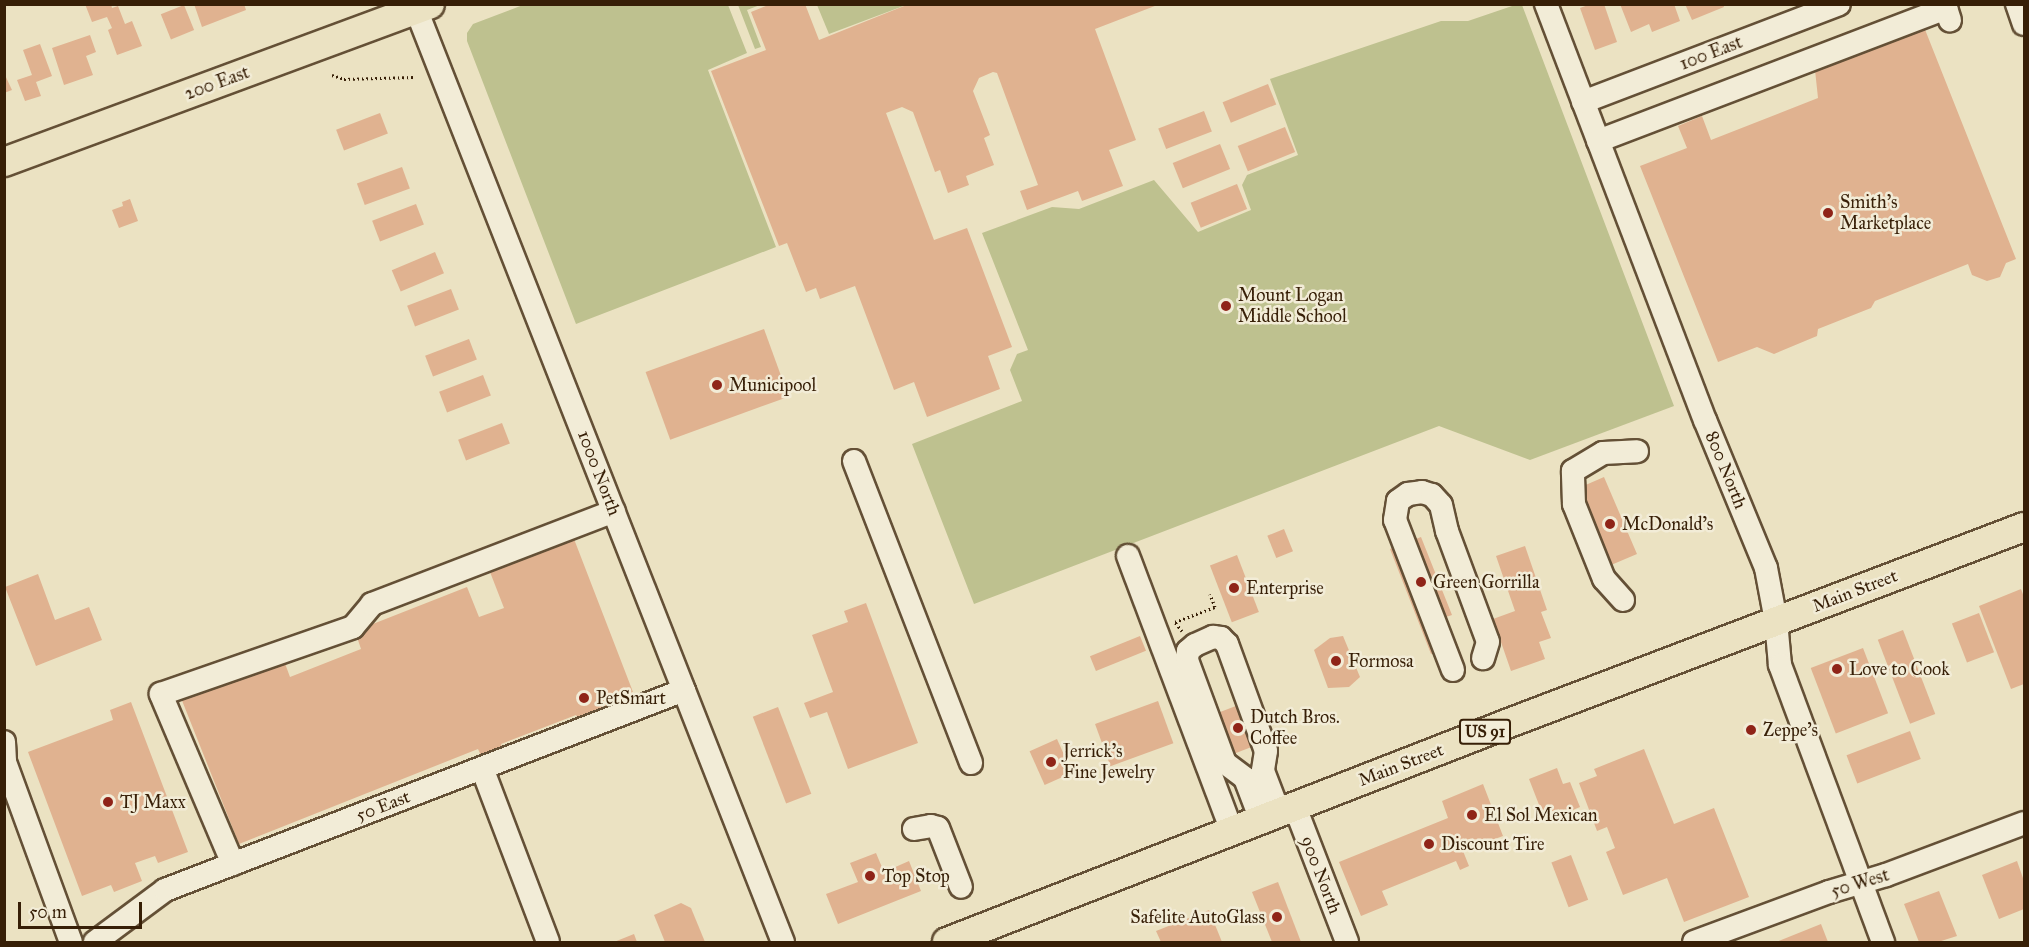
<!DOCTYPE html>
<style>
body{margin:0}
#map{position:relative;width:2029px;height:947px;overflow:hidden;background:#ebe2c2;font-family:"IM FELL Great Primer",serif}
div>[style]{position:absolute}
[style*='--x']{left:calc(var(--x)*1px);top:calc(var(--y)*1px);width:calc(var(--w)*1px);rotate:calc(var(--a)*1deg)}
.green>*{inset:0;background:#bec18f}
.building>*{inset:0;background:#e0b290;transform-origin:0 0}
.path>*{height:3px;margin-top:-1.5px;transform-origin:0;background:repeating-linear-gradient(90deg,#371f07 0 1.5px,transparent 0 4.5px)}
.roads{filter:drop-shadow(2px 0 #645036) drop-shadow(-2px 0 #645036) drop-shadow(0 2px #645036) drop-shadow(0 -2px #645036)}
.minor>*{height:22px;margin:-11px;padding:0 11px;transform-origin:11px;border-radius:11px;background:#f2ecd7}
.major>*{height:28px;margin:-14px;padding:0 14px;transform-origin:14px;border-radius:14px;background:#ebe2c2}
.dots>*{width:16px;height:16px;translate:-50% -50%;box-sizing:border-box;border:3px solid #f2ecd7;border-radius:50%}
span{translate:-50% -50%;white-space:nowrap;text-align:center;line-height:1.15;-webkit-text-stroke:5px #f2ecd7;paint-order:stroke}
.shield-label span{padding:2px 4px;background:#f2ecd7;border:2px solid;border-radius:4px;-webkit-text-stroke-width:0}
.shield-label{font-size:16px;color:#371f07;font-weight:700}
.street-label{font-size:18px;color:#371f07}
.poi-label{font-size:18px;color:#371f07}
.left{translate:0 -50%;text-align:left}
.right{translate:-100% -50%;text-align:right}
.frame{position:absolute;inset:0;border:6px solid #371f07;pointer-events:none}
.scale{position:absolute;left:18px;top:902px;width:124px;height:27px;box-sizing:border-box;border:3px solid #371f07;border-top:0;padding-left:8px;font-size:18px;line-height:21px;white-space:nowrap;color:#371f07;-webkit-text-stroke:4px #f2ecd7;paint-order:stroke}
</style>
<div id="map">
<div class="green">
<i style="clip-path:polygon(523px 5px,728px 5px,747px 53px,708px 70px,776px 247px,576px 324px,467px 41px,467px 33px,473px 24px)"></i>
<i style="clip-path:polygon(738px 5px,760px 5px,747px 10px,761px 47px,755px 49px)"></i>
<i style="clip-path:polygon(817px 5px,906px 5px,829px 34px)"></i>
<i style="clip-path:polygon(1515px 5px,1522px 5px,1674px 406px,1530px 460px,1439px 426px,974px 604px,912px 444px,1022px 401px,1010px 370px,1017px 354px,1028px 350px,982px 233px,1052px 207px,1079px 209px,1154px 180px,1198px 232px,1251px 210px,1242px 185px,1247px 175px,1298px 155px,1270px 79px,1441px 21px,1468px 21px)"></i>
</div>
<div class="building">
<i style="clip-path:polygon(85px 4px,111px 4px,112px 8px,118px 6px,125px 24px,132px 21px,142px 46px,117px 55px,108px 30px,112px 28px,107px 17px,92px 22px)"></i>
<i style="clip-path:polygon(194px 4px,244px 4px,246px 10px,202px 27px)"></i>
<i style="clip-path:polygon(771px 4px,805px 4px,819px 40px,909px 4px,1160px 4px,1095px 29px,1136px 140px,1109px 150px,1123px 186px,1082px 201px,1078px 191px,1027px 210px,1020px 191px,1038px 185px,997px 73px,993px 72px,979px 78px,973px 91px,990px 135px,984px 138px,994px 165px,966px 176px,969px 185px,948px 193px,940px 170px,935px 172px,913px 112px,902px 107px,886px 113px,934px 240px,967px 228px,1012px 347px,988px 356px,1000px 389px,927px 417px,914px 382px,894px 390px,855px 286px,820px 299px,816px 288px,806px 292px,787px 243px,779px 246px,711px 71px,766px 50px,751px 12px)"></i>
<i style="clip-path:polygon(1591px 4px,1604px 4px,1617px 42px,1595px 50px,1580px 8px)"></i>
<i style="clip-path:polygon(1620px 4px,1674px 4px,1680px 21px,1652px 32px,1649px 24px,1631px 32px)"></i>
<i style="clip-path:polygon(1685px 4px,1723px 4px,1724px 7px,1692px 20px)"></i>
<i style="left:184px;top:5px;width:27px;height:25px;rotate:68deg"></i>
<i style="clip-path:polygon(1924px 27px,2016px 259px,2006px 263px,2000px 277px,1987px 281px,1972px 275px,1968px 264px,1875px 301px,1871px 308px,1818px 329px,1817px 336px,1774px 354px,1757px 347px,1718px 362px,1640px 166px,1687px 148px,1678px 126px,1702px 116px,1711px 140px,1818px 98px,1815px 70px)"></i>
<i style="clip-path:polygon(90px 35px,96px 52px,86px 56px,93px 75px,64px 85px,52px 48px)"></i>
<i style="clip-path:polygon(40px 44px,52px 76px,36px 82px,41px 96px,25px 101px,17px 80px,32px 75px,23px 50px)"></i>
<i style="clip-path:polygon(4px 73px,12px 90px,4px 93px)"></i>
<i style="left:1268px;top:84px;width:22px;height:49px;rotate:68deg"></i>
<i style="left:1204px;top:111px;width:22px;height:49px;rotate:69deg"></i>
<i style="left:380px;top:113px;width:22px;height:47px;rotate:69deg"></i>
<i style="left:1285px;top:127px;width:27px;height:51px;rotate:68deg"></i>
<i style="left:1220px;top:144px;width:27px;height:51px;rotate:68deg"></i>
<i style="left:402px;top:167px;width:23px;height:48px;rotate:70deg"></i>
<i style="left:1237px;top:184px;width:27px;height:50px;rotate:68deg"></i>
<i style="clip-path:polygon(130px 199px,138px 221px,119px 228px,112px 210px,123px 206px,122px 202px)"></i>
<i style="left:416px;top:204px;width:22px;height:47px;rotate:69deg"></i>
<i style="left:435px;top:252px;width:23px;height:47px;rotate:67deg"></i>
<i style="left:451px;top:289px;width:22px;height:47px;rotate:69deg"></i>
<i style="left:764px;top:329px;width:72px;height:126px;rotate:70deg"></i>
<i style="left:469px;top:339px;width:22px;height:47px;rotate:69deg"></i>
<i style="left:483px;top:375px;width:22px;height:47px;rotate:69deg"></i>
<i style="left:502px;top:423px;width:22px;height:47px;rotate:69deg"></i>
<i style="clip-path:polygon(1604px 477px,1637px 554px,1604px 568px,1588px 531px,1597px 527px,1581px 487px)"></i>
<i style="left:1284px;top:529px;width:24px;height:18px;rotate:68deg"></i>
<i style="clip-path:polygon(1421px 537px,1452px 615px,1446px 617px,1456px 645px,1431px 654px,1390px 549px)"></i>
<i style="clip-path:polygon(574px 539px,633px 692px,611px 700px,614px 707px,579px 721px,576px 715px,501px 744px,504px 752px,483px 760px,478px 749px,239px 844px,181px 698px,283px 658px,290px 677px,361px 649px,355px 631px,467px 587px,479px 617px,504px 608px,490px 572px)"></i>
<i style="clip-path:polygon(1525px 546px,1547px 610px,1541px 612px,1551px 638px,1539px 642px,1545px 659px,1511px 671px,1493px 619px,1515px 611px,1496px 556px)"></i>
<i style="left:1237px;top:555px;width:61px;height:29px;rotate:69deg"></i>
<i style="clip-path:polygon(38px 574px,55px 620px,89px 607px,102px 640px,36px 666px,5px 587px)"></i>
<i style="clip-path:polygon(2021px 589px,2024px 597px,2024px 684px,2011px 689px,1979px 606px)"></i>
<i style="clip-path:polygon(866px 603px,918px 743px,848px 769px,827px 712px,810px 718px,804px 703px,833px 692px,812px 635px,848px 622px,844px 611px)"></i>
<i style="left:1979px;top:613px;width:42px;height:29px;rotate:69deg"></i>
<i style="left:1903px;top:630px;width:90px;height:27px;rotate:69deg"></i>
<i style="left:1140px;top:636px;width:16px;height:54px;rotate:68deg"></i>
<i style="clip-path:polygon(1343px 636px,1360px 677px,1349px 687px,1328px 688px,1314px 650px,1330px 638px)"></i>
<i style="left:1863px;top:648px;width:70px;height:56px;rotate:69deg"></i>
<i style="left:1158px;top:701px;width:45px;height:67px;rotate:70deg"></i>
<i style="clip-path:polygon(131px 702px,188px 852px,158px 863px,155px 856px,135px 863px,142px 881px,114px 892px,111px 885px,82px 896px,28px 752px,113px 720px,110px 710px)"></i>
<i style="left:1241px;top:704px;width:44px;height:23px;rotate:69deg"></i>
<i style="left:778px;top:707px;width:93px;height:27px;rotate:69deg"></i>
<i style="left:1910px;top:731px;width:30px;height:68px;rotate:69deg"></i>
<i style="left:1057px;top:739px;width:37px;height:30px;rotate:66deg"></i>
<i style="clip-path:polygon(1644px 749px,1674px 824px,1714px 808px,1749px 897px,1684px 922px,1667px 878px,1623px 895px,1606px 852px,1615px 848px,1607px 827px,1597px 831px,1579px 783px,1597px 776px,1594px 769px)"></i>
<i style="clip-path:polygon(1557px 768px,1563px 784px,1570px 782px,1580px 807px,1561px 815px,1559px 809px,1543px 815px,1529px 779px)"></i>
<i style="clip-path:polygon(1483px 784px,1503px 836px,1481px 844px,1479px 840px,1473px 842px,1475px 847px,1463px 851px,1469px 866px,1460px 870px,1456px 861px,1382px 891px,1388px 905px,1361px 916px,1339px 862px,1448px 818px,1442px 801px)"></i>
<i style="clip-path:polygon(876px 853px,884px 872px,909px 861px,921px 891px,838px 924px,826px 894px,858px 882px,850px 863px)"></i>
<i style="left:1571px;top:855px;width:48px;height:21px;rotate:69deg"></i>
<i style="clip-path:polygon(2017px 861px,2024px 881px,2024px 909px,1999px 919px,1982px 875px)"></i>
<i style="clip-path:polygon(1278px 882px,1301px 942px,1272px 942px,1252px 892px)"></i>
<i style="clip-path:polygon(1939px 891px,1957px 936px,1938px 942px,1919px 942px,1904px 904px)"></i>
<i style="clip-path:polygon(681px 903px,691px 908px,705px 942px,665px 942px,654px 915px)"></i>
<i style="clip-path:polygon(1209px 910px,1222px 942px,1161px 942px,1156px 931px)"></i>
<i style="clip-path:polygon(1821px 924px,1828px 942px,1776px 942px)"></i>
<i style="clip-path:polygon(634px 934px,637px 942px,614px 942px)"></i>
</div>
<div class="path">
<i style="--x:332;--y:75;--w:13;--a:18"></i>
<i style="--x:344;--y:79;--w:70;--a:-1.6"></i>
<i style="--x:1182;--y:631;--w:11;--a:-128"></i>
<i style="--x:1175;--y:622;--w:43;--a:-20.6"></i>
<i style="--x:1215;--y:607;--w:14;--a:-111"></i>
</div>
<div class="roads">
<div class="minor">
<i style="--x:414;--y:4;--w:1008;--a:68.53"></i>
<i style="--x:1546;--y:4;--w:445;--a:69.1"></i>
<i style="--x:1705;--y:420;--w:160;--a:67.6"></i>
<i style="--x:1766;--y:568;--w:54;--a:79.3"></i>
<i style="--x:1776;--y:621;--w:44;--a:84.8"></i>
<i style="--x:1780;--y:665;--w:296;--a:69.6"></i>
<i style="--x:2017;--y:4;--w:21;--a:71"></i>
<i style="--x:1583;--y:102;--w:274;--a:-20.9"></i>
<i style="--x:1598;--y:141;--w:373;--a:-20.9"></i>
<i style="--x:1946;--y:8;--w:13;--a:72"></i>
<i style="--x:854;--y:461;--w:324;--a:68.8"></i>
<i style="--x:1128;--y:556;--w:294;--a:69.3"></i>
<i style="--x:1623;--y:600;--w:28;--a:-132"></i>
<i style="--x:1604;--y:579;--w:81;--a:-111.8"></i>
<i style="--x:1574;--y:504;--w:33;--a:-92"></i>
<i style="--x:1573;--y:471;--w:35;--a:-31"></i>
<i style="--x:1603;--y:453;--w:34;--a:-3"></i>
<i style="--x:1453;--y:670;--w:161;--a:-111.1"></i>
<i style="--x:1395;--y:520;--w:19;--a:-81"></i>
<i style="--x:1398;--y:501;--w:12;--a:-35"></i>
<i style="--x:1408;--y:494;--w:14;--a:-8"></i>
<i style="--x:1422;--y:492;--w:10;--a:17"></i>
<i style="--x:1432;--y:495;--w:13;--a:48"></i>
<i style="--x:1441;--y:505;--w:27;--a:77"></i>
<i style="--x:1447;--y:531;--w:118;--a:69.7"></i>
<i style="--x:1488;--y:642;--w:17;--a:107"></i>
<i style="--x:4;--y:742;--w:20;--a:87"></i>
<i style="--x:5;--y:762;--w:192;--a:69.9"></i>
<i style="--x:482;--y:768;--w:186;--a:69.2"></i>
<i style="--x:1295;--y:807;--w:145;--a:68.9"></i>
<i style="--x:1261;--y:820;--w:45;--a:-110.9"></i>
<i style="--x:1245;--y:778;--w:25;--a:-143"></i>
<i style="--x:1225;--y:763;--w:110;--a:-110.3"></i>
<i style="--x:1187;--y:660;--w:9;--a:-84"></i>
<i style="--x:1188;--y:651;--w:9;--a:-41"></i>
<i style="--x:1195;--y:645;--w:20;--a:-24"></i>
<i style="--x:1213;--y:637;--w:8;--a:7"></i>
<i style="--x:1221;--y:638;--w:8;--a:45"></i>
<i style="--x:1227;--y:644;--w:114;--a:70"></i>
<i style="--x:1266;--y:751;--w:20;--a:99"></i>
<i style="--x:1263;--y:771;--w:45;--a:69.1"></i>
<i style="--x:914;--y:829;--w:17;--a:-10"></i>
<i style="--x:931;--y:826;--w:7;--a:16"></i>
<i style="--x:938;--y:828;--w:63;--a:68.7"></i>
<i style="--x:233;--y:864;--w:185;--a:-113"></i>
<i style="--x:161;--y:694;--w:203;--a:-19.2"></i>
<i style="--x:353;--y:627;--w:30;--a:-50"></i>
<i style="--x:372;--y:604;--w:259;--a:-21"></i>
<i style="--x:95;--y:942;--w:87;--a:-36.6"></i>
<i style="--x:165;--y:890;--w:556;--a:-21.07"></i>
<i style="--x:1694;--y:942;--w:144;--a:-20.3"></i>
<i style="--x:1829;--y:892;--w:59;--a:-16.6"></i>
<i style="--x:1886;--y:875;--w:147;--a:-20.6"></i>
</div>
<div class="major">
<i style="--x:4;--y:162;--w:454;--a:-20.3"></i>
<i style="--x:947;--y:942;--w:603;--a:-21.29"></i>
<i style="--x:1509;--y:723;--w:551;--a:-20.84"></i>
</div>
</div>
<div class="dots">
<i style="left:1828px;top:213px;background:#8f2418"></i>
<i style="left:1226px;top:306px;background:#8f2418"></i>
<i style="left:717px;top:385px;background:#8f2418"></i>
<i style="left:1610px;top:524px;background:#8f2418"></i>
<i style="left:1421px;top:582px;background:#8f2418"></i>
<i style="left:1234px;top:588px;background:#8f2418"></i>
<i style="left:1336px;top:661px;background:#8f2418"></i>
<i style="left:1837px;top:669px;background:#8f2418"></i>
<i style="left:584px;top:698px;background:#8f2418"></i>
<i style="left:1238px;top:728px;background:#8f2418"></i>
<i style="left:1751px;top:730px;background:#8f2418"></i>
<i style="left:1051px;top:762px;background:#8f2418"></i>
<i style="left:108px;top:802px;background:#8f2418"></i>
<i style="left:1472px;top:815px;background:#8f2418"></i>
<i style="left:1429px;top:844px;background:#8f2418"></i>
<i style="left:870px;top:876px;background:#8f2418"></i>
<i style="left:1277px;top:917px;background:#8f2418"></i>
</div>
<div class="shield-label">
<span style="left:1485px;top:732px">US 91</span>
</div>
<div class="street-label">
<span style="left:1711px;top:53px;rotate:-21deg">100 East</span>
<span style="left:217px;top:83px;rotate:-20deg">200 East</span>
<span style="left:1726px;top:470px;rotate:68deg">800 North</span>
<span style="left:599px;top:473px;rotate:69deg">1000 North</span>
<span style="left:1855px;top:591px;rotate:-21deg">Main Street</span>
<span style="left:1401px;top:765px;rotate:-21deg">Main Street</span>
<span style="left:383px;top:806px;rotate:-21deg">50 East</span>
<span style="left:1321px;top:875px;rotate:69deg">900 North</span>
<span style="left:1860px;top:883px;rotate:-17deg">50 West</span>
</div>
<div class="poi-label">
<span class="left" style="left:1840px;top:213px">Smith's<br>Marketplace</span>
<span class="left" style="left:1238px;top:306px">Mount Logan<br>Middle School</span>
<span class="left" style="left:729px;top:385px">Municipool</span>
<span class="left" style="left:1622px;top:524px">McDonald's</span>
<span class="left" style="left:1433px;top:582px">Green Gorrilla</span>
<span class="left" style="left:1246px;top:588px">Enterprise</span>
<span class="left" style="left:1348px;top:661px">Formosa</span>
<span class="left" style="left:1849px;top:669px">Love to Cook</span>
<span class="left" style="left:596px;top:698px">PetSmart</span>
<span class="left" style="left:1250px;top:728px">Dutch Bros.<br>Coffee</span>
<span class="left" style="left:1763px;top:730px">Zeppe's</span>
<span class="left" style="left:1063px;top:762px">Jerrick's<br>Fine Jewelry</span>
<span class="left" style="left:120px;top:802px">TJ Maxx</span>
<span class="left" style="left:1484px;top:815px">El Sol Mexican</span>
<span class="left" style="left:1441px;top:844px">Discount Tire</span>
<span class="left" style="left:882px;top:876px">Top Stop</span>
<span class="right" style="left:1265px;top:917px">Safelite AutoGlass</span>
</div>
<div class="frame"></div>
<div class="scale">50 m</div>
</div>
